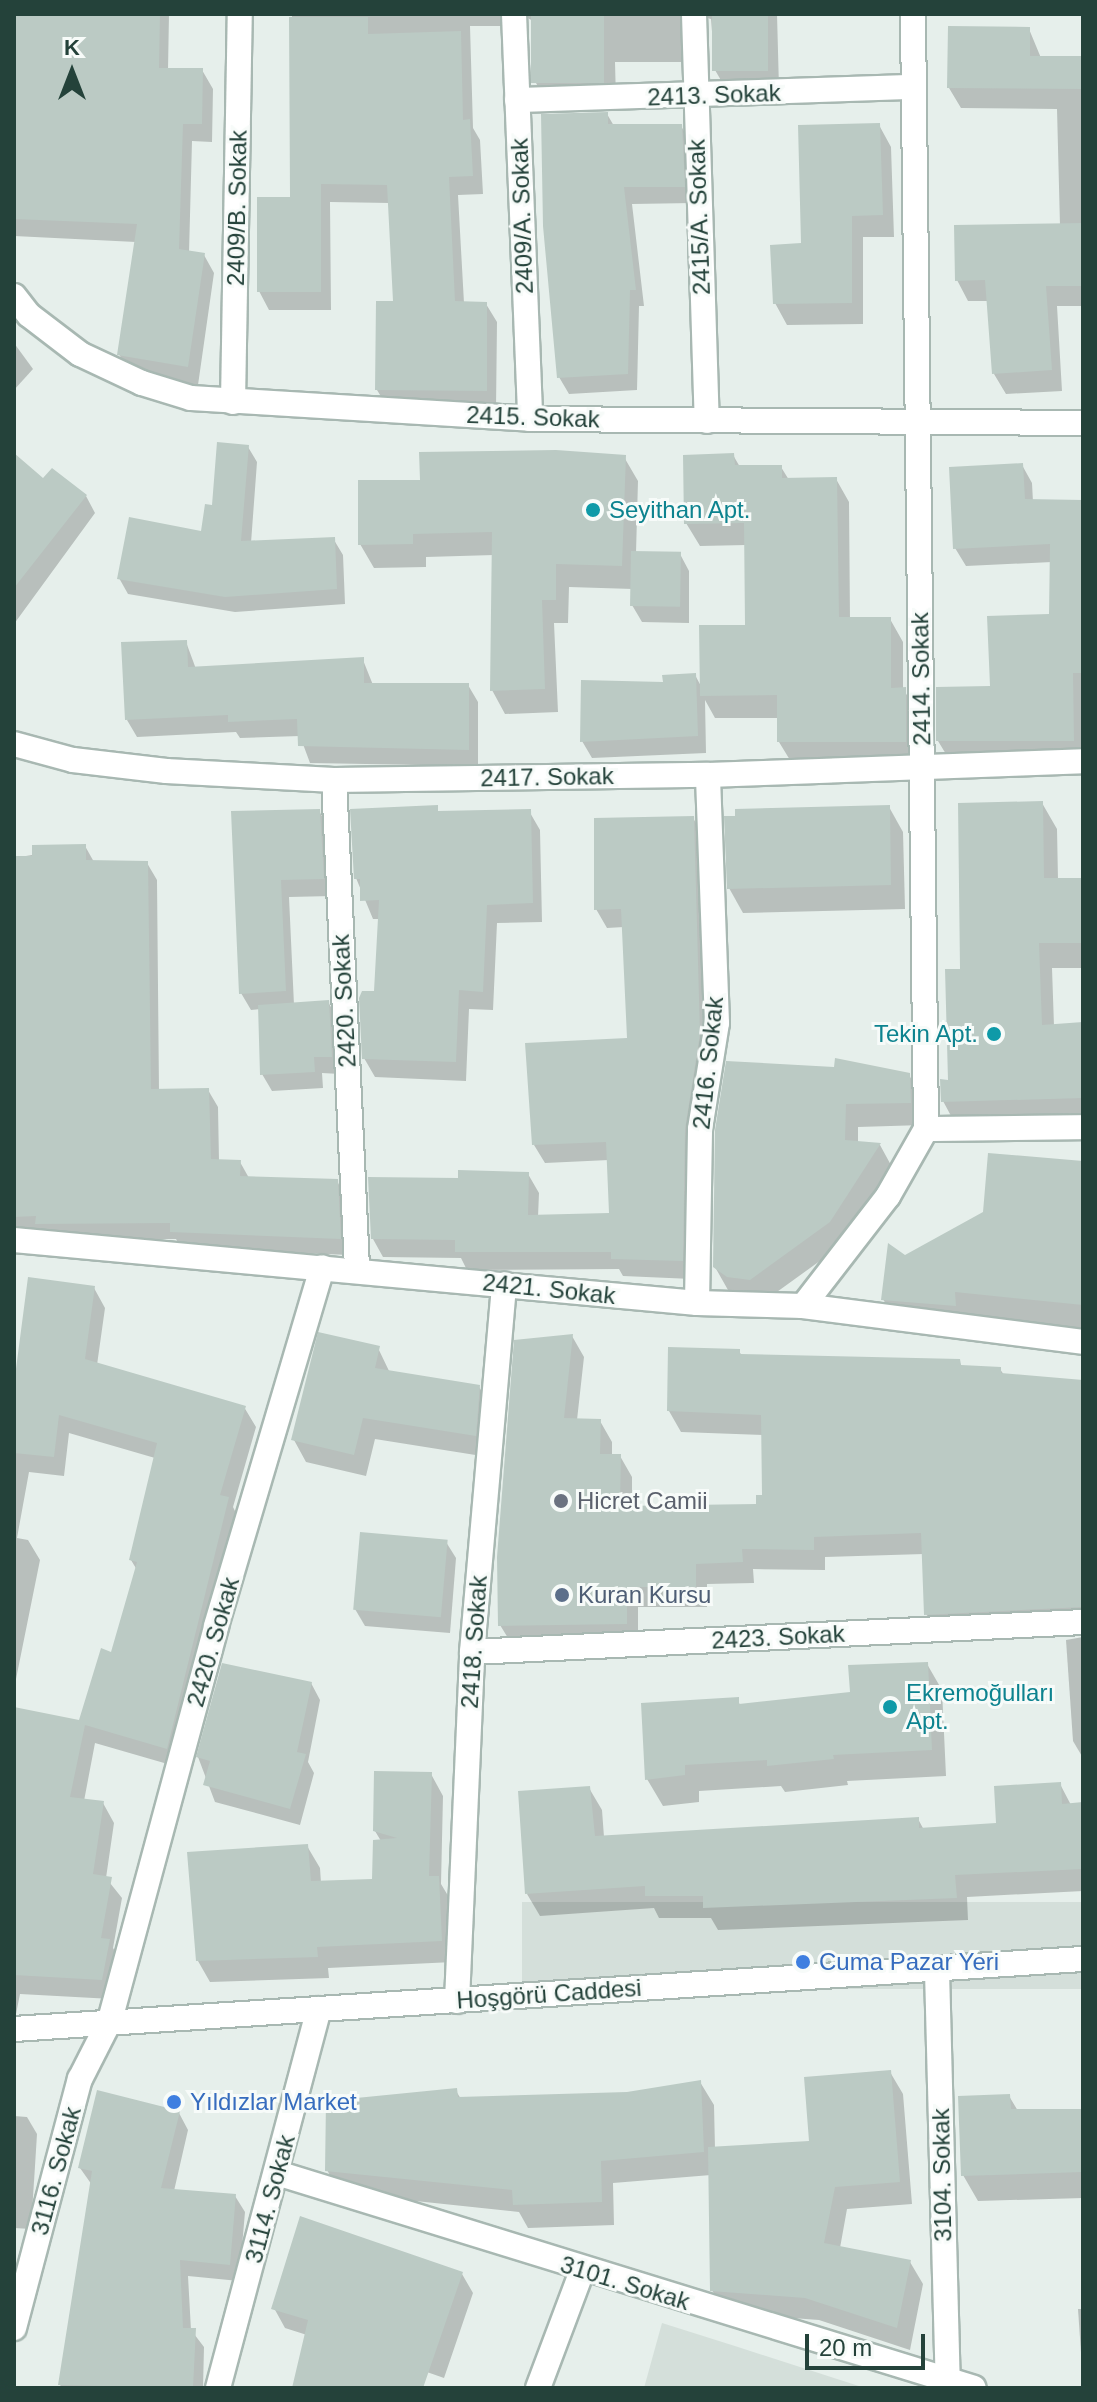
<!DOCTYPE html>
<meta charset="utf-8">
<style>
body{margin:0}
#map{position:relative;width:1097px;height:2402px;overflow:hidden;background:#e6efeb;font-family:Helvetica,sans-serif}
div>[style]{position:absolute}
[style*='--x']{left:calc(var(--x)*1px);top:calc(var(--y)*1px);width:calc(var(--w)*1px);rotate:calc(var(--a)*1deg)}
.built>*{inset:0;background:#d4dfda;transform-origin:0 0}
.shadow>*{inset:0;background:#0003}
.building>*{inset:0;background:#bbcac4;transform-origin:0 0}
.roads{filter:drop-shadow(2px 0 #a8b8b2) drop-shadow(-2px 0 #a8b8b2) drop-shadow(0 2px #a8b8b2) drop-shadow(0 -2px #a8b8b2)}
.minor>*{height:24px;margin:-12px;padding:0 12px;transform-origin:12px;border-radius:12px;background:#fff}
.dots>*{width:22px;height:22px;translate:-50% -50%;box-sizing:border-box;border:4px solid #f7fbf9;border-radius:50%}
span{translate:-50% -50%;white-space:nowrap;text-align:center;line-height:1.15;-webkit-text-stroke:6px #f7fbf9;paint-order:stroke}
.street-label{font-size:24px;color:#24423a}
.culture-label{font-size:24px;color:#0d838f}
.left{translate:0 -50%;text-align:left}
.right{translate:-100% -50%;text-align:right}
.worship-label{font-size:24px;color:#5b616d}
.service-label{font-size:24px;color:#4e5e75}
.shop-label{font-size:24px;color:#366cbe}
.frame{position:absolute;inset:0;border:16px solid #24423a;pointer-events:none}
.north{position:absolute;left:32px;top:32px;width:80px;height:80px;-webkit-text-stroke:6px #f7fbf9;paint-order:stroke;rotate:0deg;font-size:22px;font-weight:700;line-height:32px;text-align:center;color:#24423a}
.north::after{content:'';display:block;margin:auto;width:28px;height:36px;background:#24423a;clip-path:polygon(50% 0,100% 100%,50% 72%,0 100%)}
.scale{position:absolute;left:805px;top:2334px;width:120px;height:36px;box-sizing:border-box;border:4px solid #24423a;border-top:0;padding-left:10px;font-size:24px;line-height:28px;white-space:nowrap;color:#24423a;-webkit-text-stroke:6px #f7fbf9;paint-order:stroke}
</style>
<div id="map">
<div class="built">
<i style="left:1083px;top:1902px;width:87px;height:561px;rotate:90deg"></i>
<i style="clip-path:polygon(662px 2323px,738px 2347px,865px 2388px,644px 2388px)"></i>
</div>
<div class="shadow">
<i style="clip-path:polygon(14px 14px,169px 14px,168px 70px,202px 70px,213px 89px,212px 142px,192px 141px,189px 253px,204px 255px,214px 273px,198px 385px,129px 373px,119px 354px,136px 242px,14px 236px)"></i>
<i style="clip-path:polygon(292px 14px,777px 14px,779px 88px,726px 89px,715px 70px,711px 19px,704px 17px,690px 62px,615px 62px,616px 100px,546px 101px,536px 83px,533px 21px,526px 17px,511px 26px,470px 26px,473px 128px,480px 140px,483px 194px,458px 195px,464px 303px,486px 304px,497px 322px,496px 409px,388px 408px,377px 390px,395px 303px,390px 203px,330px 202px,331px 310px,269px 310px,259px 291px,292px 199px)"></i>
<i style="clip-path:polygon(1029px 29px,1041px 58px,1083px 57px,1083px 306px,1057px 306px,1062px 391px,1006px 394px,994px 374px,988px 301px,968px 301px,957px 280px,1060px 226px,1057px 109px,961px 108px,949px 88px)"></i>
<i style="clip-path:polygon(607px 114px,614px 126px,681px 126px,691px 143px,693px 203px,632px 204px,644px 306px,639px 306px,637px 390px,569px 394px,559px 377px)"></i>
<i style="clip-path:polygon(879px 125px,891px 147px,894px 237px,863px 237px,863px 324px,787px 325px,775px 303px,803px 245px)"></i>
<i style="clip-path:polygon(14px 343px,33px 369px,14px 390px)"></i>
<i style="clip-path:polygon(248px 447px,257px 462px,251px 543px,334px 540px,343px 555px,345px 604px,235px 612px,128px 594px,119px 578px,202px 533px)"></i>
<i style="clip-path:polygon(733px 455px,740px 467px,781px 467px,789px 480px,836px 479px,849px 502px,850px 619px,890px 619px,903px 642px,903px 689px,918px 712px,919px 764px,793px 765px,779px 742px,779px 718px,715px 718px,705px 700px,706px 753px,592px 758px,582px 741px,665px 684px,695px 675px,702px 688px,747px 626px,746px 545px,700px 546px,686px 523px)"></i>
<i style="clip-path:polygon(14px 456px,44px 481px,86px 496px,95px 513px,14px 624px)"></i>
<i style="clip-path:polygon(624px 457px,638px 481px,636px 553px,680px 554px,689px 571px,689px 623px,642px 622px,632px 605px,633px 589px,569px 587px,568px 623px,554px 623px,558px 712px,505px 714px,492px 690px,494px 555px,426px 557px,426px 567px,374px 568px,360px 544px,422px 482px)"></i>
<i style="clip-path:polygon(1022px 465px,1032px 483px,1033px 502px,1083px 504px,1083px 759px,949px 759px,938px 741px,992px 688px,1050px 616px,1052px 562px,966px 566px,955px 548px)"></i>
<i style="clip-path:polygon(186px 642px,196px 669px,363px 660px,373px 685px,468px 685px,478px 702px,478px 766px,310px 763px,300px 736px,240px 738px,236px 732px,137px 737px,127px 720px)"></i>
<i style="clip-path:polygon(1042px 803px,1057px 829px,1058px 880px,1083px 880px,1083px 968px,1052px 968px,1054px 1026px,1083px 1023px,1083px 1119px,957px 1127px,943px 1101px,950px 1083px,962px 970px)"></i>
<i style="clip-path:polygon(889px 807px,903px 832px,905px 909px,743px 913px,729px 888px)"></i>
<i style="clip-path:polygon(319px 811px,329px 828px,332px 896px,289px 897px,294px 1005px,328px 1002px,338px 1019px,340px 1074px,322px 1073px,323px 1088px,272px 1091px,262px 1074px,260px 1009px,251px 1010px,241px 993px,233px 813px)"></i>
<i style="clip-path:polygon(352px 811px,529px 811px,540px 830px,542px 922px,497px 923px,493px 1010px,469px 1009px,466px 1081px,375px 1077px,364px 1058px,376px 993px,380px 919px,373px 919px,356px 878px)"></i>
<i style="clip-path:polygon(693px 818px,704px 837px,709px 1054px,692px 1279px,623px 1276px,619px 1269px,467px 1270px,461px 1258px,383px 1257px,373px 1239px,460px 1180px,528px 1174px,539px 1193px,538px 1217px,611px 1215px,609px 1160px,545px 1163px,534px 1145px,629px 1040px,624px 927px,607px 928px,596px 909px)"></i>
<i style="clip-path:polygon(85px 846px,94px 862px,147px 863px,157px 880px,159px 1091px,208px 1090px,218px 1107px,219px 1161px,240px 1162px,249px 1178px,337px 1181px,346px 1198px,349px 1255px,181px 1248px,176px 1239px,47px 1240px,14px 1234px,14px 858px)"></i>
<i style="clip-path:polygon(835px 1069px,909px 1075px,922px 1098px,923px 1125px,858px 1127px,858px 1143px,880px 1145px,892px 1167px,842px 1245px,763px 1302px,742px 1299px,728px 1290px,715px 1267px)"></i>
<i style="clip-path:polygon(1083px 1162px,1083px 1328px,968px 1316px,897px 1324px,883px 1299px,905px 1257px)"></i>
<i style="clip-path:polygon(94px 1288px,105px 1308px,97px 1365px,244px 1407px,256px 1427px,233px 1507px,239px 1519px,178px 1767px,95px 1743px,84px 1801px,103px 1803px,114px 1823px,106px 1878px,122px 1898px,113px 1948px,120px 1960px,112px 1999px,20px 1994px,16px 2014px,14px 1709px,80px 1722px,113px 1654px,137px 1570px,131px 1560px,155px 1458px,69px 1433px,64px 1476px,29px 1472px,17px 1538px,28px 1540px,40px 1560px,14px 1689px,14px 1399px)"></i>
<i style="clip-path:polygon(572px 1336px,584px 1357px,577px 1420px,600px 1421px,612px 1442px,612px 1456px,620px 1456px,632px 1477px,632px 1508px,758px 1506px,765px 1497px,763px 1435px,681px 1432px,669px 1411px,739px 1351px,742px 1356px,959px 1361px,962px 1367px,1000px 1369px,1004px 1375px,1083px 1384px,1083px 1628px,939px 1635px,926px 1614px,924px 1554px,825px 1557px,825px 1570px,753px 1569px,754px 1583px,707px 1584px,707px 1607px,638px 1607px,638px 1645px,513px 1646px,500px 1625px,516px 1341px)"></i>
<i style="clip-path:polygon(378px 1348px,390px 1373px,479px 1387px,492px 1409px,488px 1457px,375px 1439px,366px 1476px,306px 1462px,294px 1440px)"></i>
<i style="clip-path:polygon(446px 1542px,456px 1558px,450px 1633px,365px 1626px,355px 1609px)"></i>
<i style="clip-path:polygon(1083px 1637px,1083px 1758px,1073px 1741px,1066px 1640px)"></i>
<i style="clip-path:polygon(927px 1664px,942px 1690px,946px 1776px,847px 1781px,848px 1785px,785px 1792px,781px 1786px,699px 1791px,699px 1802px,663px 1806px,647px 1779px,737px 1700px,741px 1706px,852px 1693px)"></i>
<i style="clip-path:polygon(311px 1683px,320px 1700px,308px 1762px,314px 1773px,300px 1825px,215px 1802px,198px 1757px)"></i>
<i style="clip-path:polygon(431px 1774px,443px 1796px,441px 1884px,450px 1899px,453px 1962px,328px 1968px,329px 1978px,210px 1982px,198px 1961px,307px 1846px,320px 1868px,321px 1883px,374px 1881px,381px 1841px,375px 1831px)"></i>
<i style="clip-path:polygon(1060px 1784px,1071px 1805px,1083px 1804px,1083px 1891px,967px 1897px,968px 1920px,718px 1930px,711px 1918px,659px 1918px,654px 1908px,540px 1916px,527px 1894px,589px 1788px,602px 1810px,604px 1837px,918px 1819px,924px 1830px,998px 1825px)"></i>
<i style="clip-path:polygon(890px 2072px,903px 2094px,912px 2204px,847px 2209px,840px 2248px,910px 2262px,923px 2284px,910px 2350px,819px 2320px,725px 2313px,712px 2290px,711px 2175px,613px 2183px,614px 2225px,528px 2228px,519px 2212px,340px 2193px,327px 2170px,456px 2091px,461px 2099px,627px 2094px,700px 2082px,714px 2105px,715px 2149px,811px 2143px)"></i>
<i style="clip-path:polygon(1009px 2096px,1018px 2111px,1083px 2111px,1083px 2198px,978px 2201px,963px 2175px)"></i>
<i style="clip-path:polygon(179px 2113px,188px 2130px,174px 2191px,235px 2196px,245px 2212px,239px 2281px,188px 2276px,191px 2330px,204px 2347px,203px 2388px,60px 2388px,92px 2185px,80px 2168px)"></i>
<i style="clip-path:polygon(14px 2116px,27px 2117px,37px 2134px,31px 2229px,14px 2228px)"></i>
<i style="clip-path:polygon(462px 2274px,473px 2293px,444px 2378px,384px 2357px,377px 2388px,297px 2388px,307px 2335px,285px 2328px,274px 2308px)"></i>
<i style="clip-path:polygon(1078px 2309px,1083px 2309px,1083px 2382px)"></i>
</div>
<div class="building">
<i style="clip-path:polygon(14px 14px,160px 14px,159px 68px,203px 68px,202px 124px,183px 124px,179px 249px,205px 253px,188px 367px,117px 355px,137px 224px,14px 219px)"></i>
<i style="left:531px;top:14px;width:73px;height:69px"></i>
<i style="left:712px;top:14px;width:56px;height:57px"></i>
<i style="clip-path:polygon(289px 17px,368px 17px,368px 34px,461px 31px,463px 120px,470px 119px,473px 176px,449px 177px,455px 301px,487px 302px,487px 391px,375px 390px,376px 301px,393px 301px,387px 185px,321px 184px,321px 292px,257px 292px,257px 197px,290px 197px)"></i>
<i style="clip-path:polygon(948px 26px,1030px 27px,1030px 56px,1083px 56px,1083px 89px,947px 88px)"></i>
<i style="clip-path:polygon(608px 112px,608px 124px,682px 124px,685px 187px,624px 187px,636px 290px,630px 290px,628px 374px,557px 378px,543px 226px,541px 114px)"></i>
<i style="clip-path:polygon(880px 123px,883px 215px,852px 216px,852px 303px,773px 304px,770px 245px,801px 243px,798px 125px)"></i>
<i style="clip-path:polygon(1083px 223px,1083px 286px,1046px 286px,1052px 370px,992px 374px,985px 280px,955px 281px,954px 225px)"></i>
<i style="clip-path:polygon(217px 442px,249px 445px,241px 541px,335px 537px,337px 589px,225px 597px,117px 579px,129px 517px,201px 531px,205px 504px,212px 505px)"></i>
<i style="clip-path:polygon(556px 450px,626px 455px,622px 566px,556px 564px,556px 600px,542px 600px,545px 689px,490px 691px,492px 532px,413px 534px,413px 544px,358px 545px,358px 480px,420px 480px,419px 452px)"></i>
<i style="clip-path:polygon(14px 453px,43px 478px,52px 468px,87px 495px,14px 588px)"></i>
<i style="clip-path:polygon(734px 453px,735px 465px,782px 465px,782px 478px,837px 477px,839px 617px,891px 617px,891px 688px,906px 687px,906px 742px,777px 742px,777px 695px,700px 696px,699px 625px,745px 625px,744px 523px,684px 524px,683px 455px)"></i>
<i style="clip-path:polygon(1023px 463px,1025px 499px,1083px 500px,1083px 673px,1073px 673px,1074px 741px,936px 741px,936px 687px,990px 686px,987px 616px,1049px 614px,1050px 544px,953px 549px,949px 467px)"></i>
<i style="left:631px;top:551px;width:50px;height:55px;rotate:1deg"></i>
<i style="clip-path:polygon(187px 640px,188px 667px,364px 657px,364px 683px,469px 683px,469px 750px,298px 746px,297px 719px,228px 722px,228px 715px,125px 720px,121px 642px)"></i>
<i style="clip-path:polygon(696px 673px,698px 736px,580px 742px,581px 680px,663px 682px,662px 675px)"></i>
<i style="clip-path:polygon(1043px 801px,1044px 878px,1083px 878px,1083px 943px,1039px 943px,1042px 1025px,1083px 1022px,1083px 1098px,941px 1102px,940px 1079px,948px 1080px,945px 969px,960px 969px,958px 803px)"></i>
<i style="clip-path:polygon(438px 805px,438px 811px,531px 809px,533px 903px,487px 905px,483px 992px,459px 990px,456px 1062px,362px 1059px,359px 998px,362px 991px,374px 991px,379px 900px,360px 901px,360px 879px,354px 879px,350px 809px)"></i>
<i style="clip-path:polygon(890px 805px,891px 885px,727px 889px,724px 816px,735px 816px,735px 809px)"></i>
<i style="clip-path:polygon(320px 809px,324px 879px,281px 880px,286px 991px,239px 994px,231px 811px)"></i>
<i style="clip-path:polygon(694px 816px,700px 1034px,685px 1129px,683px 1261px,611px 1259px,611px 1252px,455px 1252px,455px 1240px,371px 1239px,368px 1177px,458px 1178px,458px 1170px,529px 1172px,528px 1215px,609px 1213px,606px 1142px,532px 1145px,525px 1043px,627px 1038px,621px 909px,594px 910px,594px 818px)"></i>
<i style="clip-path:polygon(86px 844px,86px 860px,148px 861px,151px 1089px,209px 1088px,211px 1159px,241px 1160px,240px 1176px,338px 1179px,341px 1239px,170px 1232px,170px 1223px,35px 1224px,36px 1216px,14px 1217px,14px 856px,32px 856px,32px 845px)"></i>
<i style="clip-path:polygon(329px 1000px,332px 1057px,314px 1057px,315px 1072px,260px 1075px,258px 1005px)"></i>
<i style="clip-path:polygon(835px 1058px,910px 1073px,911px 1103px,846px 1104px,845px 1140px,881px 1143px,830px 1222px,750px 1280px,727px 1277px,713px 1267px,715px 1130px,726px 1061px,834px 1067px)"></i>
<i style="clip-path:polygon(988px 1153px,1083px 1161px,1083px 1305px,955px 1292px,956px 1306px,881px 1300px,888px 1243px,905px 1255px,983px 1212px)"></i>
<i style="clip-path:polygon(28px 1277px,95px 1286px,85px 1359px,246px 1406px,220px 1495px,229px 1497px,167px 1749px,85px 1725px,70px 1797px,104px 1801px,93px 1874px,112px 1877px,101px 1938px,110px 1939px,102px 1980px,14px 1975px,14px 1707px,79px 1720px,101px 1648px,111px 1652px,137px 1562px,129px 1560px,157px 1443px,59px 1415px,54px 1457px,14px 1453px,14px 1384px)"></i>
<i style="clip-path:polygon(318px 1332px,380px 1346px,375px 1368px,480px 1385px,476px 1436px,363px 1418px,354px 1455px,291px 1440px)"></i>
<i style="clip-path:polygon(573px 1334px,564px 1418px,601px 1419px,600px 1454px,621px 1454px,620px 1506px,756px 1504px,756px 1495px,762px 1495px,761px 1415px,667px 1411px,668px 1347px,740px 1349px,740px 1354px,960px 1359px,961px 1365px,1001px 1367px,1001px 1373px,1083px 1380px,1083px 1607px,924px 1615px,921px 1533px,814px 1537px,814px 1550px,742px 1549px,743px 1562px,696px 1564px,696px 1587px,627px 1587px,627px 1624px,498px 1626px,497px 1557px,514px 1340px)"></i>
<i style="left:360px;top:1532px;width:88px;height:78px;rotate:5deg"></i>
<i style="clip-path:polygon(928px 1662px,932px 1750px,833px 1755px,834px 1759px,767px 1766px,767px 1760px,685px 1765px,685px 1775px,645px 1780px,641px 1703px,739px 1697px,739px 1704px,850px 1692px,848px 1665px)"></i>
<i style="clip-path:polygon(222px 1663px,312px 1682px,297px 1752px,306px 1754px,290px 1809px,203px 1785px,210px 1761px,196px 1757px)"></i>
<i style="clip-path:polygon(374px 1771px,432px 1772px,429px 1876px,439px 1876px,442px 1941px,317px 1947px,318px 1957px,196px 1961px,187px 1852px,308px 1844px,311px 1881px,372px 1879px,373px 1840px,397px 1838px,373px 1831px)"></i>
<i style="clip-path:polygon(1061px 1782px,1062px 1804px,1083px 1802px,1083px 1869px,955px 1875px,957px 1898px,703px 1908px,703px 1896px,645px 1896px,645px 1886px,525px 1894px,518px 1791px,590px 1786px,595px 1836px,919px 1817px,919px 1828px,996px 1823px,994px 1786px)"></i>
<i style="clip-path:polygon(891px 2070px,900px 2182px,835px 2187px,824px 2243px,911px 2260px,897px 2328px,805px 2298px,710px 2291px,708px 2147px,809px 2141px,804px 2077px)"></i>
<i style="clip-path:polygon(701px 2080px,704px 2152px,601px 2161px,602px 2202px,513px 2205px,512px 2190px,325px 2171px,326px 2101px,457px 2088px,458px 2097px,627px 2092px)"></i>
<i style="clip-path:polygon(97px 2090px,180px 2111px,161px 2188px,236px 2194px,230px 2265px,180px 2260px,183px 2328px,196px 2328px,193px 2388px,58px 2385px,92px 2171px,78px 2168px)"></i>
<i style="clip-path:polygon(1010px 2094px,1011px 2109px,1083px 2109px,1083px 2172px,961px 2176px,958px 2096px)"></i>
<i style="clip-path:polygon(300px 2216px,463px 2272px,423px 2388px,292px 2388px,308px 2320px,271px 2309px)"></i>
</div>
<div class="roads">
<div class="minor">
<i style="--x:514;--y:14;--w:405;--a:87.7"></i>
<i style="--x:694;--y:14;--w:407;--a:88.2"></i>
<i style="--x:517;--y:100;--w:394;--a:-1.9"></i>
<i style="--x:14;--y:296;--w:24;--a:52"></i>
<i style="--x:29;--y:315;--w:64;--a:37.4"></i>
<i style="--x:80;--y:354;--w:68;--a:25.1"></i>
<i style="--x:142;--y:383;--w:51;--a:17"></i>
<i style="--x:191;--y:398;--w:340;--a:3.5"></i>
<i style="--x:530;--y:419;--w:553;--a:0.41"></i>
<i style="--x:233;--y:402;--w:388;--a:-89"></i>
<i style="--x:14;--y:744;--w:61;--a:15.2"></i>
<i style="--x:73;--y:760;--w:94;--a:6.7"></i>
<i style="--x:166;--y:771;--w:168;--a:3.1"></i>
<i style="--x:334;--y:780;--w:374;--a:-0.8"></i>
<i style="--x:708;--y:775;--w:375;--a:-2.1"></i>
<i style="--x:334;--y:780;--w:491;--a:87.3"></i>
<i style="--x:926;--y:1129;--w:157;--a:-0.7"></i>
<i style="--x:14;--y:1240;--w:686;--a:5.27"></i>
<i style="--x:697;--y:1303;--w:106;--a:1.6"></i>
<i style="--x:803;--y:1306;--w:282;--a:7.3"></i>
<i style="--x:697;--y:1303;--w:174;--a:-89"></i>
<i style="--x:700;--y:1129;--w:107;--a:-80.9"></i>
<i style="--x:717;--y:1023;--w:248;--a:-92.1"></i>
<i style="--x:803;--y:1306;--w:139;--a:-52.3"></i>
<i style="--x:888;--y:1196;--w:77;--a:-60.4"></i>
<i style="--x:926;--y:1129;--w:1115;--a:-90.67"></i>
<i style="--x:472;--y:1652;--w:612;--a:-2.81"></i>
<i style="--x:937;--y:1971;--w:408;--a:88.5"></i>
<i style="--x:457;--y:2001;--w:349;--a:-87.5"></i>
<i style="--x:472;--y:1652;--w:369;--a:-85"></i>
<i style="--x:14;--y:2029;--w:1071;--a:-3.75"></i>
<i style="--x:277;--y:2173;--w:729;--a:17.14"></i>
<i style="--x:14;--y:2328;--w:258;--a:-75.2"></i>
<i style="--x:80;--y:2079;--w:66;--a:-63"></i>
<i style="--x:110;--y:2020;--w:408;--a:-74.9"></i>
<i style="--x:216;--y:1626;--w:374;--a:-73.5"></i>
<i style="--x:218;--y:2388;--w:392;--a:-75.1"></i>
<i style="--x:538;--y:2388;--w:125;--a:-69.4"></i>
</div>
</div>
<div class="dots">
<i style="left:593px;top:510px;background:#0f9aa8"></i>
<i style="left:994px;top:1034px;background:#0f9aa8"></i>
<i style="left:561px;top:1501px;background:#6b7280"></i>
<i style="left:562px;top:1595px;background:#5c6f8a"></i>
<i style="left:890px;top:1707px;background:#0f9aa8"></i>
<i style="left:803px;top:1962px;background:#3f7fe0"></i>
<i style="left:174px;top:2102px;background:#3f7fe0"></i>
</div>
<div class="street-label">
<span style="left:714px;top:95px;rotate:-2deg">2413. Sokak</span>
<span style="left:237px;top:208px;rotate:-89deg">2409/B. Sokak</span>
<span style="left:522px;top:216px;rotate:-92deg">2409/A. Sokak</span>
<span style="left:699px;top:217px;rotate:-92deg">2415/A. Sokak</span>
<span style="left:533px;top:417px;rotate:2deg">2415. Sokak</span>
<span style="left:921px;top:679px;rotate:-91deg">2414. Sokak</span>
<span style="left:547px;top:777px;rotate:-1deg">2417. Sokak</span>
<span style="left:344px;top:1001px;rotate:-93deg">2420. Sokak</span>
<span style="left:708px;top:1063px;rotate:-84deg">2416. Sokak</span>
<span style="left:549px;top:1289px;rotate:6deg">2421. Sokak</span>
<span style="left:778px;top:1637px;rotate:-3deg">2423. Sokak</span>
<span style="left:213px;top:1642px;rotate:-74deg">2420. Sokak</span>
<span style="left:474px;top:1642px;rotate:-86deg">2418. Sokak</span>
<span style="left:549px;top:1994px;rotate:-4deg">Hoşgörü Caddesi</span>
<span style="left:56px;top:2171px;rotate:-75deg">3116. Sokak</span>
<span style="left:942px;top:2175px;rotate:-91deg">3104. Sokak</span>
<span style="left:270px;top:2199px;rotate:-75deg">3114. Sokak</span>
<span style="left:625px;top:2283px;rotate:17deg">3101. Sokak</span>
</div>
<div class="culture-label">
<span class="left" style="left:609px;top:510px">Seyithan Apt.</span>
<span class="right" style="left:978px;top:1034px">Tekin Apt.</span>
<span class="left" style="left:906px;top:1707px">Ekremoğulları<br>Apt.</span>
</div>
<div class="worship-label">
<span class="left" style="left:577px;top:1501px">Hicret Camii</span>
</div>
<div class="service-label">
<span class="left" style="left:578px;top:1595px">Kuran Kursu</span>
</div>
<div class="shop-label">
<span class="left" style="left:819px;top:1962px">Cuma Pazar Yeri</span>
<span class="left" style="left:190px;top:2102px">Yıldızlar Market</span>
</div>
<div class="frame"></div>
<div class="north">K</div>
<div class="scale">20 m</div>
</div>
